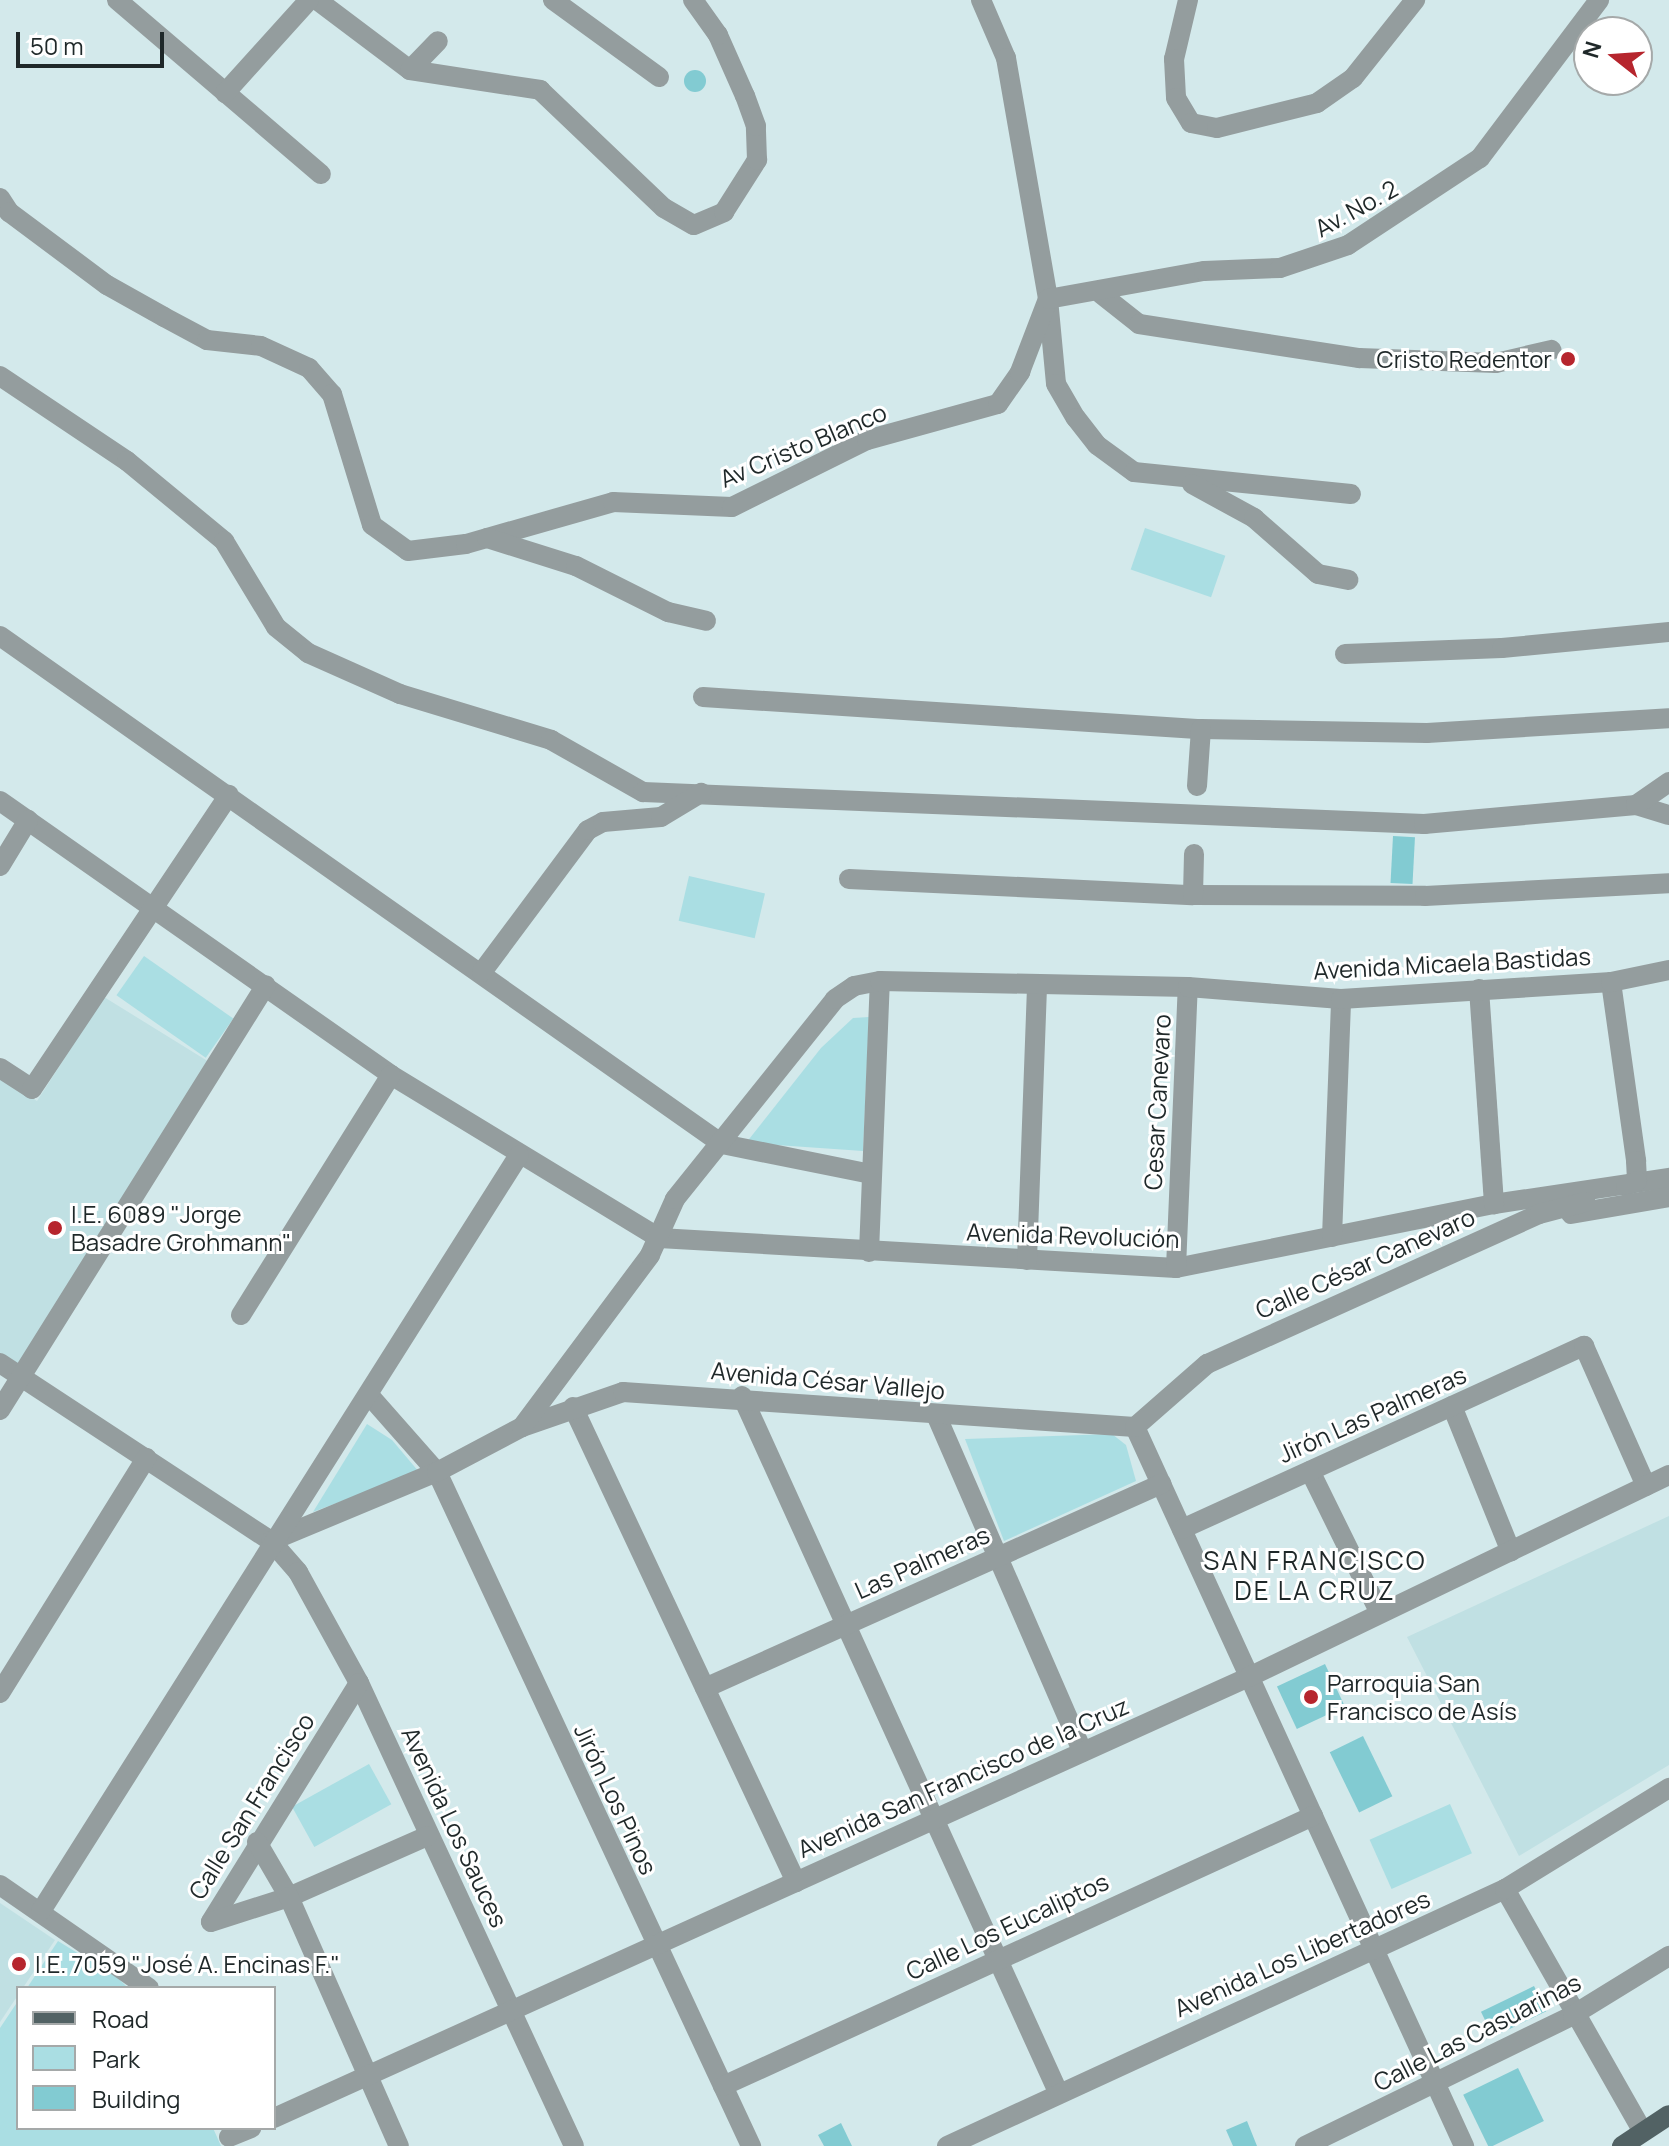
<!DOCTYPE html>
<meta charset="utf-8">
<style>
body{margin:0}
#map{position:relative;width:1669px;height:2146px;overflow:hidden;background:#d3e9eb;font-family:Manrope,sans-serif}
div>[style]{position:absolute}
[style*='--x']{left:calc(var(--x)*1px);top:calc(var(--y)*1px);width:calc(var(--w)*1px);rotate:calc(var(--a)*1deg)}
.built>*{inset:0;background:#c0e0e3}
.green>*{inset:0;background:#aadee3;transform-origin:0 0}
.building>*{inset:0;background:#82cbd2;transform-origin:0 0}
.round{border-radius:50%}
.minor>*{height:20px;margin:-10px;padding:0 10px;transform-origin:10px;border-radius:10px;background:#949d9e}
.major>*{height:20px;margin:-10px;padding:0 10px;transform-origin:10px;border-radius:10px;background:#526264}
.dots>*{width:22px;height:22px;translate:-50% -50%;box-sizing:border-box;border:4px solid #fff;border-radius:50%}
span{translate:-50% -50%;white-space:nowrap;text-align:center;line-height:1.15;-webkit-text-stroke:6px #fff;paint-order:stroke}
.street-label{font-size:24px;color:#1f2829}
.poi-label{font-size:24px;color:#1f2829}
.right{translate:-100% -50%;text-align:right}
.left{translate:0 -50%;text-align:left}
.neighbourhood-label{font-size:26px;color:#1f2829;letter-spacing:2px}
.legend{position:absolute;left:16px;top:1986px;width:260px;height:144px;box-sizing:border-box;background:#fff;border:2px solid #a5a9a9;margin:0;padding:10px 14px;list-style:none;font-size:24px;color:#1f2829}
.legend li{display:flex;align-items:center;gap:16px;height:40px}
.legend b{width:40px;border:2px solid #a5a9a9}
.north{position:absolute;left:1573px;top:16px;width:80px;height:80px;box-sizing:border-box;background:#fff;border:2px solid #a5a9a9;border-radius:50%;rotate:287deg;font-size:22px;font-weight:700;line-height:32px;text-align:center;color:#1f2829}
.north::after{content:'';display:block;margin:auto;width:28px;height:36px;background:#b6252d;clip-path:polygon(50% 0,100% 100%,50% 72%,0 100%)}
.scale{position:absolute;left:16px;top:32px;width:148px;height:36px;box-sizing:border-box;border:4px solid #1f2829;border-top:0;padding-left:10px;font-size:24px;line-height:28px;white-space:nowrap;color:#1f2829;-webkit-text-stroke:6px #fff;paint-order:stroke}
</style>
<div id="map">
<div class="built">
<i style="clip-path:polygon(104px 997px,214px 1065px,20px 1368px,0 1354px,0 1078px,37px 1101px)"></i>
<i style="clip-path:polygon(1669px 1516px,1669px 1765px,1519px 1856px,1407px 1637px)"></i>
<i style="clip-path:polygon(0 1903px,55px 1940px,0 2022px)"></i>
</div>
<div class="green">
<i style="left:1145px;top:528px;width:85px;height:44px;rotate:19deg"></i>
<i style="left:689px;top:876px;width:78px;height:46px;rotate:13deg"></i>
<i style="left:144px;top:956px;width:109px;height:48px;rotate:35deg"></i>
<i style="clip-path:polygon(869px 1017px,863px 1151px,746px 1143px,821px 1048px,853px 1018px)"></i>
<i style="clip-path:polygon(367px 1424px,392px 1440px,419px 1472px,313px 1512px)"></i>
<i style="clip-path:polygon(1112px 1434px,1126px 1445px,1136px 1481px,1004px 1541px,965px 1439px)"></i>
<i style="left:369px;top:1764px;width:46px;height:88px;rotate:61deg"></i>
<i style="left:1450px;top:1804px;width:54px;height:88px;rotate:66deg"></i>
<i style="clip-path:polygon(58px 1941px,118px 1978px,128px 1988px,27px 1988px)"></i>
<i style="clip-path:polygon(18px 2001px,18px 2128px,213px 2128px,221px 2146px,0 2146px,0 2028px)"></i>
</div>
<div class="building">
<i class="round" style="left:684px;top:70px;width:22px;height:22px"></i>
<i style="left:1393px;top:836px;width:22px;height:47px;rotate:3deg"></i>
<i style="left:1325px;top:1664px;width:47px;height:53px;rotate:65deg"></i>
<i style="left:1363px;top:1736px;width:67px;height:37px;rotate:64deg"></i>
<i style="left:1534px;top:1986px;width:28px;height:59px;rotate:64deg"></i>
<i style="left:1518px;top:2068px;width:59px;height:61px;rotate:64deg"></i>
<i style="clip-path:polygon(1247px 2121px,1257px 2146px,1233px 2146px,1226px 2130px)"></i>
<i style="clip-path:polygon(841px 2123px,852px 2146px,824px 2146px,818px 2135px)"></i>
</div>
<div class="minor">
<i style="--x:117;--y:0;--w:268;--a:40.5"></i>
<i style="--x:317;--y:0;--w:116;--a:37"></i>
<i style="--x:410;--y:70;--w:132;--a:8.7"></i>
<i style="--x:540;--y:90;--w:171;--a:43.6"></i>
<i style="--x:664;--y:208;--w:34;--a:30"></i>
<i style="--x:694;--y:225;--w:33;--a:-23"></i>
<i style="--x:724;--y:212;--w:62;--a:-57.6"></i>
<i style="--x:757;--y:160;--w:34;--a:-92"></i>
<i style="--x:756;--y:126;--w:32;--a:-110"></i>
<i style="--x:745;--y:96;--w:67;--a:-113.9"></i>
<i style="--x:718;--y:35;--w:43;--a:-125.5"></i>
<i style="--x:553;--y:0;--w:131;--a:36"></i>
<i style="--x:981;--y:0;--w:63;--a:66.7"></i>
<i style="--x:1006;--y:58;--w:245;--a:80.1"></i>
<i style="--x:1048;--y:299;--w:85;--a:84.6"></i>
<i style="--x:1056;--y:384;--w:39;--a:60"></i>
<i style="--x:1076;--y:418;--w:34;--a:52"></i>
<i style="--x:1097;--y:445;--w:46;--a:36.1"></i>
<i style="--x:1134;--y:472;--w:218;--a:5.8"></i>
<i style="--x:1188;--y:0;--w:61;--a:103.3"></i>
<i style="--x:1174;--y:59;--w:39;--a:87"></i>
<i style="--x:1176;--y:98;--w:29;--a:59"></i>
<i style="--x:1191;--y:123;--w:26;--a:11"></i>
<i style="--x:1217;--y:128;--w:103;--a:-14"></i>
<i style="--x:1317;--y:103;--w:44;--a:-34.8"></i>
<i style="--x:1353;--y:78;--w:100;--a:-51.5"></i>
<i style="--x:410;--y:70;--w:40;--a:-46"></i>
<i style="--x:225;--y:93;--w:125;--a:-47.9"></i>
<i style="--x:0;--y:198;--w:17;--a:57"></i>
<i style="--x:9;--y:212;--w:122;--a:36.7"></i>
<i style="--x:107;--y:285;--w:65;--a:29.3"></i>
<i style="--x:164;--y:317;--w:49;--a:28.1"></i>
<i style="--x:207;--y:340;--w:54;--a:6.3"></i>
<i style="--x:261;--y:346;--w:53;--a:24.6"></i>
<i style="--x:309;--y:368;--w:35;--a:49"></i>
<i style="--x:332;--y:394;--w:137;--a:73"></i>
<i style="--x:372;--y:525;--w:44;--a:35.8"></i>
<i style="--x:408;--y:551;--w:58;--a:-6.9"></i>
<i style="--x:466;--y:544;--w:153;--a:-15.9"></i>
<i style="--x:613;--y:502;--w:119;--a:2.4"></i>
<i style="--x:732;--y:507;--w:151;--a:-26.4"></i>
<i style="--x:867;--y:440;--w:136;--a:-15.4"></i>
<i style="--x:998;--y:404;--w:39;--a:-55"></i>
<i style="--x:1020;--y:372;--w:78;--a:-69"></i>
<i style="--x:1101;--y:294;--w:48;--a:38.3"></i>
<i style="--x:1139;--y:324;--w:223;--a:8.8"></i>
<i style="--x:1359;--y:358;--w:137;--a:2.1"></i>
<i style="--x:1496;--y:363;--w:57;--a:-13.3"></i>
<i style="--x:1048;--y:299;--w:158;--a:-10.2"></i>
<i style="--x:1204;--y:271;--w:76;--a:-2.3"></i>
<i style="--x:1280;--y:268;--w:72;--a:-18.7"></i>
<i style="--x:1348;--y:245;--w:158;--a:-33.4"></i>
<i style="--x:1480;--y:158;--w:198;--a:-53"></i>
<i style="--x:0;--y:376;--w:153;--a:33.8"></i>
<i style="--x:127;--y:461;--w:126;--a:39.5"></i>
<i style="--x:224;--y:541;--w:100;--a:58.8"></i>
<i style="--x:276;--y:627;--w:41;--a:39.1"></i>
<i style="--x:308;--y:653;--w:101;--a:24"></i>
<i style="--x:400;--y:694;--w:158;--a:16.9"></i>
<i style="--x:551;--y:740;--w:106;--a:29.5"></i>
<i style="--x:643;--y:792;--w:782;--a:2.35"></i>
<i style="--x:1424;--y:824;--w:213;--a:-5.1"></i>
<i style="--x:1636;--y:805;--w:34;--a:17"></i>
<i style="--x:1192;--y:484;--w:71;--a:28.7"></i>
<i style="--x:1254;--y:518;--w:85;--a:41.2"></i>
<i style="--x:1318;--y:574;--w:31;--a:11"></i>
<i style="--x:487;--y:538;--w:93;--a:17.5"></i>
<i style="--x:576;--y:566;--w:103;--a:26.6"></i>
<i style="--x:668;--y:612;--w:39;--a:13"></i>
<i style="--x:0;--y:636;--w:883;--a:35.13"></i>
<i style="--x:722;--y:1144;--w:152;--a:11.4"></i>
<i style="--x:1345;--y:654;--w:157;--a:-2.2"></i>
<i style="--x:1502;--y:648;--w:168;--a:-5.5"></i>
<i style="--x:703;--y:697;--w:499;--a:3.7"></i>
<i style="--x:1201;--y:729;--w:226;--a:1"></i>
<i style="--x:1427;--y:733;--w:242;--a:-3.5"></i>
<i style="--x:1197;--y:786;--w:57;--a:-86"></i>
<i style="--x:0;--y:801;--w:477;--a:35"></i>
<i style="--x:391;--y:1075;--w:314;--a:31.3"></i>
<i style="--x:659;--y:1238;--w:518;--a:3.32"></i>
<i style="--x:1176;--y:1268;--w:324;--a:-11.4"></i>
<i style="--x:1494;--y:1204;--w:177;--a:-8.5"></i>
<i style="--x:1636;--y:805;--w:40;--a:-34.9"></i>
<i style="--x:0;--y:866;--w:54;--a:-58.7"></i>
<i style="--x:849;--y:879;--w:344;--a:2.7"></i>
<i style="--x:1193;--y:895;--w:232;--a:0.2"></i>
<i style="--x:1425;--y:896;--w:244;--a:-3"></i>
<i style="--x:1193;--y:895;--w:41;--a:-88.6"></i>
<i style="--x:482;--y:972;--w:177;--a:-53.3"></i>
<i style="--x:588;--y:830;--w:17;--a:-28"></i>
<i style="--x:603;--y:822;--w:58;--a:-4.9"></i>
<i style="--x:661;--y:817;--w:47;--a:-31"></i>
<i style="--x:1611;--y:982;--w:181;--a:82"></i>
<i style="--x:1636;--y:1161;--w:20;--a:87"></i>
<i style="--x:1637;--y:1181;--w:12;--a:156"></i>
<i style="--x:1479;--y:989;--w:216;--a:86"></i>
<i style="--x:0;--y:1068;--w:38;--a:33"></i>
<i style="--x:32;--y:1089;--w:354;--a:-56.2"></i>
<i style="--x:1571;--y:1214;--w:99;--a:-9.8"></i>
<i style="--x:1332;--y:1237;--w:238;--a:-87.8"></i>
<i style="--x:869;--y:1252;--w:271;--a:-87.7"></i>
<i style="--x:1027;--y:1260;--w:276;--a:-87.9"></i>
<i style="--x:1176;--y:1268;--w:281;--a:-87.6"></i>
<i style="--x:241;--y:1315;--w:283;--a:-58"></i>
<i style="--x:0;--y:1363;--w:324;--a:33.3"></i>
<i style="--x:271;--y:1541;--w:41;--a:48.9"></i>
<i style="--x:298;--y:1572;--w:127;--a:61.2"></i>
<i style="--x:359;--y:1683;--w:510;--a:65.09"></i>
<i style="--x:369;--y:1395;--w:103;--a:48.6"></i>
<i style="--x:437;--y:1472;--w:744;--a:65.02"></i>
<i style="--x:742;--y:1396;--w:764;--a:65.58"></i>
<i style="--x:1452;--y:1406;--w:157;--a:68"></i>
<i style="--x:573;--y:1407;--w:525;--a:64.85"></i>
<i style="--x:0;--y:1410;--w:501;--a:-57.96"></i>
<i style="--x:937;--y:1417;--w:365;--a:66.5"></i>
<i style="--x:522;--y:1427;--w:107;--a:-19.1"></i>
<i style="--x:623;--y:1392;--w:513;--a:3.91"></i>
<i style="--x:1135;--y:1427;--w:791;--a:65.41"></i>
<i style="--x:1135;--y:1427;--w:96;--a:-41.2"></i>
<i style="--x:1207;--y:1364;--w:364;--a:-24.3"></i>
<i style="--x:1539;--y:1214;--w:48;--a:-14.6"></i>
<i style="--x:1310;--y:1471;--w:156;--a:63.8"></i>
<i style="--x:1182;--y:1529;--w:442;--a:-24.5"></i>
<i style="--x:1584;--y:1346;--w:153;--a:66.1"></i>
<i style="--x:271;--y:1541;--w:180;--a:-22.6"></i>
<i style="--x:437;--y:1472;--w:96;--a:-27.9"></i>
<i style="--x:522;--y:1427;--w:214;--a:-53.3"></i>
<i style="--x:650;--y:1255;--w:61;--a:-65.9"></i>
<i style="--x:675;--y:1199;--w:256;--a:-51.3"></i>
<i style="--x:835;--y:999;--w:23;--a:-34"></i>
<i style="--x:854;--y:986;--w:26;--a:-11"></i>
<i style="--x:880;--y:981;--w:308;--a:1.1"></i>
<i style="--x:1188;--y:987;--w:153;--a:4.5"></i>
<i style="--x:1341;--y:999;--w:271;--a:-3.6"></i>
<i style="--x:1611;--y:982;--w:59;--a:-11.7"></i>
<i style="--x:359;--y:1683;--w:281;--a:121.8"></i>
<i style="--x:211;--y:1922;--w:82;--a:-17.8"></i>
<i style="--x:289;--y:1897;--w:151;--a:-23.8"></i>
<i style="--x:705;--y:1688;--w:500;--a:-24.1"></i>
<i style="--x:0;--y:1693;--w:277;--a:-58.1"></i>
<i style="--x:257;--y:1842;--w:64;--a:59.8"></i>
<i style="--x:289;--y:1897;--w:272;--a:66.2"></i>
<i style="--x:0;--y:1885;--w:181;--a:34.7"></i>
<i style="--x:1505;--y:1889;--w:279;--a:60.4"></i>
<i style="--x:41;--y:1911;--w:894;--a:-57.7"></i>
<i style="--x:723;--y:2086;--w:649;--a:-24.59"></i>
<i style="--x:274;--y:2118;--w:1070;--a:-24.34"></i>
<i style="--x:1249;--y:1677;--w:466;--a:-25.7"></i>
<i style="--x:229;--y:2137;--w:24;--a:-22"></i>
<i style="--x:947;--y:2146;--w:614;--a:-24.73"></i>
<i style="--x:1505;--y:1889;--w:193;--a:-31.6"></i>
<i style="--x:1305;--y:2146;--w:298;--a:-26"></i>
<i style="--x:1573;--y:2015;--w:113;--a:-31.6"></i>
</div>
<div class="major">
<i style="--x:1622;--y:2146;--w:56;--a:-33.4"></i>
</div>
<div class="dots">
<i style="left:1568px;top:359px;background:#b6252d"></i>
<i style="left:55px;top:1228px;background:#b6252d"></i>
<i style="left:1311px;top:1697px;background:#b6252d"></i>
<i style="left:19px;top:1964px;background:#b6252d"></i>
</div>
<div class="street-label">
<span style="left:1356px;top:208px;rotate:-29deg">Av. No. 2</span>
<span style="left:803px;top:445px;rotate:-23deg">Av Cristo Blanco</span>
<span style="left:1452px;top:963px;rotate:-3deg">Avenida Micaela Bastidas</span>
<span style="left:1157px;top:1102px;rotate:-87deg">Cesar Canevaro</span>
<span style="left:1073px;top:1235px;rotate:2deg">Avenida Revolución</span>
<span style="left:1365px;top:1263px;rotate:-24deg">Calle César Canevaro</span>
<span style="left:828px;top:1380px;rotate:5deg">Avenida César Vallejo</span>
<span style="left:1372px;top:1414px;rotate:-24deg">Jirón Las Palmeras</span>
<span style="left:922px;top:1562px;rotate:-24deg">Las Palmeras</span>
<span style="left:963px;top:1777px;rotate:-24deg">Avenida San Francisco de la Cruz</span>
<span style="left:616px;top:1799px;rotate:65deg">Jirón Los Pinos</span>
<span style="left:251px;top:1806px;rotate:-58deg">Calle San Francisco</span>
<span style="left:455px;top:1827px;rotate:65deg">Avenida Los Sauces</span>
<span style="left:1007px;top:1926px;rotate:-25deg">Calle Los Eucaliptos</span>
<span style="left:1302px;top:1953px;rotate:-24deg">Avenida Los Libertadores</span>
<span style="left:1477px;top:2032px;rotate:-27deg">Calle Las Casuarinas</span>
</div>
<div class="poi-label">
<span class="right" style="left:1552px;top:359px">Cristo Redentor</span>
<span class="left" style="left:71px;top:1228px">I.E. 6089 "Jorge<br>Basadre Grohmann"</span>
<span class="left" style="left:1327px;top:1697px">Parroquia San<br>Francisco de Asís</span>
<span class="left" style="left:35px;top:1964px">I.E. 7059 "José A. Encinas F."</span>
</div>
<div class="neighbourhood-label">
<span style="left:1315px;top:1576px">SAN FRANCISCO<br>DE LA CRUZ</span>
</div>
<ul class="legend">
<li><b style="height:10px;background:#526264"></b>Road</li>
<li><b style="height:22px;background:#aadee3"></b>Park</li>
<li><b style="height:22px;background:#82cbd2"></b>Building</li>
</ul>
<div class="north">N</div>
<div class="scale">50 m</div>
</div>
